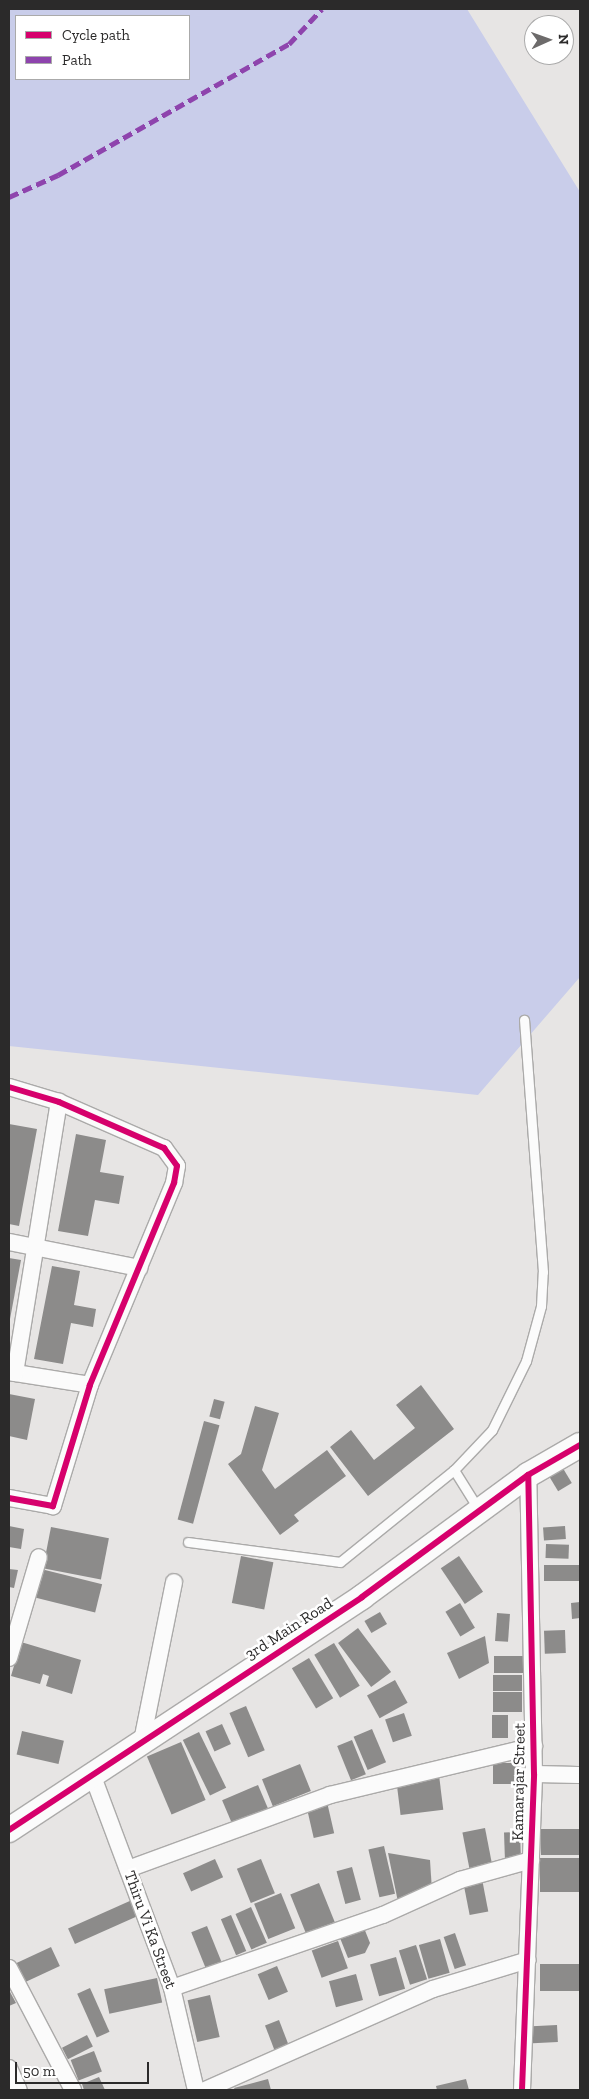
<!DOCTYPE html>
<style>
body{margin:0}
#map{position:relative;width:589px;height:2099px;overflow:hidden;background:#e7e5e4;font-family:"Zilla Slab",serif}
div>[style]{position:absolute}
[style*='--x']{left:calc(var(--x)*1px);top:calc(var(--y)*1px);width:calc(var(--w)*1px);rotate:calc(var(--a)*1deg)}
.green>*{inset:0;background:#c9cdea}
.building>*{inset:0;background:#8c8b8a;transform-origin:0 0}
.roads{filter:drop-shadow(1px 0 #abaaa9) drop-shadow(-1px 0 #abaaa9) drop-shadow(0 1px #abaaa9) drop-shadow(0 -1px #abaaa9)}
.lane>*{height:9px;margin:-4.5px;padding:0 4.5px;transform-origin:4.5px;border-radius:4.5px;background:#fbfbfb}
.street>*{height:16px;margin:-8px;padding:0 8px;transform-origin:8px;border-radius:8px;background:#fbfbfb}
.secondary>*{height:24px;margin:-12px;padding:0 12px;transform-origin:12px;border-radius:12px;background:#fbfbfb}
.quiet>*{height:5px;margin-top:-2.5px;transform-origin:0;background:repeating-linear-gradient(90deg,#8e44ad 0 10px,transparent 0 15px)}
.cycleway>*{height:6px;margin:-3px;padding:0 3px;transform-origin:3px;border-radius:3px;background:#d6006c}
span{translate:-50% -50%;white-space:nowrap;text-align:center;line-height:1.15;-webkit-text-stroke:5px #fff;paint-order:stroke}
.street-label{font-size:16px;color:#2b2a2a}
.frame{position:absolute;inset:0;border:10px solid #2b2a2a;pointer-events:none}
.legend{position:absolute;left:15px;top:15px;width:175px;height:65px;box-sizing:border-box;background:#fff;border:1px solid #aaa;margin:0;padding:6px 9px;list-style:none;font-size:15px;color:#2b2a2a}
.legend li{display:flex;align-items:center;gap:10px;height:25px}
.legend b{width:25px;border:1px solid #aaa}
.north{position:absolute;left:524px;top:15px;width:50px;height:50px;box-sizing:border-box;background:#fff;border:1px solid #aaa;border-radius:50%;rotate:88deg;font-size:14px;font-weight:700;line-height:20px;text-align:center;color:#2b2a2a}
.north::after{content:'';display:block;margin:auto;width:18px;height:22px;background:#6d6b6b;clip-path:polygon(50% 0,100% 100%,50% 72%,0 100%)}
.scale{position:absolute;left:15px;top:2062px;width:134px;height:22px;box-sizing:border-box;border:2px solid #2b2a2a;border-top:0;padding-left:6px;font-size:15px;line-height:18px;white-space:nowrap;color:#2b2a2a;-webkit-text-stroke:4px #fff;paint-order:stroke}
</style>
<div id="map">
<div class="green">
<i style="clip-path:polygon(evenodd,9px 9px,467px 9px,580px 192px,580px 977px,478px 1095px,9px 1046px,9px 9px,16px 16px,189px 16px,189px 79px,16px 79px,16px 16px)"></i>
</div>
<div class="building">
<i style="clip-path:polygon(9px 1124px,37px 1129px,19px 1226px,9px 1224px)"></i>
<i style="clip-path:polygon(76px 1134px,106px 1140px,100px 1172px,124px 1176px,119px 1204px,95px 1200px,88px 1236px,58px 1231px)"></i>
<i style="clip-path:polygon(9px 1258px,21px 1260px,10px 1319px,9px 1319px)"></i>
<i style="clip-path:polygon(52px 1266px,80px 1271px,74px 1305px,96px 1309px,93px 1327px,71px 1323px,63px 1364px,34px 1359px)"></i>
<i style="clip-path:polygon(421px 1385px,454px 1429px,368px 1496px,330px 1447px,351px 1430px,374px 1460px,415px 1428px,396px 1405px)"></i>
<i style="clip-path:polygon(9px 1394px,35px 1399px,27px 1440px,9px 1436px)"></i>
<i style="left:214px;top:1399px;width:11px;height:18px;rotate:15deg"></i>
<i style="clip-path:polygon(255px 1406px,279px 1413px,262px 1470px,275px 1489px,327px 1450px,346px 1476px,294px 1515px,299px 1521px,280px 1535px,228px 1464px,241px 1454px)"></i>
<i style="left:204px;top:1421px;width:16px;height:102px;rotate:15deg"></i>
<i style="left:561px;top:1465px;width:21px;height:16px;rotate:59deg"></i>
<i style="clip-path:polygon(9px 1526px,24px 1529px,21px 1549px,9px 1547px)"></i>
<i style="left:565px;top:1526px;width:13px;height:22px;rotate:86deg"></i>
<i style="left:51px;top:1527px;width:59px;height:42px;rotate:11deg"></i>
<i style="left:546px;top:1544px;width:23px;height:14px;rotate:2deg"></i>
<i style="left:241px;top:1556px;width:33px;height:48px;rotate:11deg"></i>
<i style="left:459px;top:1556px;width:43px;height:22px;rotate:56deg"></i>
<i style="left:544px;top:1565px;width:36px;height:16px"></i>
<i style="clip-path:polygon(9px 1569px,18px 1570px,14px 1588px,9px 1587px)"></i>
<i style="left:41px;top:1569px;width:63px;height:29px;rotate:14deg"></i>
<i style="clip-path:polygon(580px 1602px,580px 1618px,572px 1619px,571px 1603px)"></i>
<i style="left:460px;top:1603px;width:29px;height:17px;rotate:59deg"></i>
<i style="left:380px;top:1612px;width:14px;height:18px;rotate:60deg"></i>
<i style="left:497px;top:1613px;width:13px;height:28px;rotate:4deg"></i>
<i style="left:358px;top:1628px;width:55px;height:25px;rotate:53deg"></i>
<i style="left:565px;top:1630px;width:23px;height:21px;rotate:88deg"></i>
<i style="clip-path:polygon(485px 1636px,489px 1663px,459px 1679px,447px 1653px)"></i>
<i style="clip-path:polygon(21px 1642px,81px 1660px,72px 1694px,46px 1686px,49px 1676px,43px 1674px,40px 1684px,11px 1676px)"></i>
<i style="left:334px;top:1643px;width:50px;height:23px;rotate:59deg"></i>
<i style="left:494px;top:1656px;width:29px;height:17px"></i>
<i style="left:309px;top:1658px;width:47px;height:20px;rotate:59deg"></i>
<i style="left:493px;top:1675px;width:29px;height:16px"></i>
<i style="left:395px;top:1680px;width:26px;height:32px;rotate:61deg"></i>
<i style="left:493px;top:1692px;width:29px;height:20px"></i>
<i style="left:246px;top:1706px;width:48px;height:18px;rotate:67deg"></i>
<i style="left:404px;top:1713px;width:24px;height:20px;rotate:71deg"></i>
<i style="left:508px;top:1715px;width:23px;height:16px;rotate:90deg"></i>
<i style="left:222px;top:1724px;width:22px;height:18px;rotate:66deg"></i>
<i style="left:372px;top:1729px;width:36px;height:20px;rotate:67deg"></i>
<i style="left:22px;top:1731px;width:43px;height:24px;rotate:13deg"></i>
<i style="left:199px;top:1732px;width:62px;height:18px;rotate:64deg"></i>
<i style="left:352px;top:1740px;width:37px;height:16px;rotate:68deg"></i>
<i style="left:181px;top:1742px;width:63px;height:37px;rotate:67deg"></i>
<i style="left:493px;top:1763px;width:28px;height:21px"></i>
<i style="left:300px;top:1764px;width:29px;height:41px;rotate:68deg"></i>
<i style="left:439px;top:1775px;width:35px;height:43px;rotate:83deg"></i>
<i style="left:258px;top:1785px;width:28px;height:39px;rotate:67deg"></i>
<i style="left:327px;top:1802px;width:32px;height:21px;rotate:77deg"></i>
<i style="left:485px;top:1828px;width:37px;height:23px;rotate:79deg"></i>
<i style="left:580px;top:1829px;width:26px;height:39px;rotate:90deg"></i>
<i style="left:520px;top:1832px;width:29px;height:16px;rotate:88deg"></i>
<i style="left:384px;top:1846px;width:49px;height:16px;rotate:77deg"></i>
<i style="clip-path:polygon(388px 1853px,430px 1860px,432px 1891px,398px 1902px)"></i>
<i style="left:580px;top:1858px;width:34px;height:40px;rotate:90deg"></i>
<i style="left:215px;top:1859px;width:20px;height:35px;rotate:66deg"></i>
<i style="left:261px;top:1859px;width:37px;height:26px;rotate:68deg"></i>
<i style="left:352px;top:1867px;width:34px;height:16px;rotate:75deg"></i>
<i style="left:482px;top:1879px;width:33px;height:19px;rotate:79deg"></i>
<i style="left:319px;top:1883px;width:42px;height:31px;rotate:68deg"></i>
<i style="left:281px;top:1893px;width:38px;height:29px;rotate:68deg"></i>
<i style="left:132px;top:1900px;width:17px;height:70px;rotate:66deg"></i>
<i style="left:251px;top:1907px;width:39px;height:17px;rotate:66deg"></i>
<i style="left:231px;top:1915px;width:39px;height:11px;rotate:67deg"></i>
<i style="left:207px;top:1926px;width:40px;height:17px;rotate:68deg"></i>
<i style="clip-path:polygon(364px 1928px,370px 1943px,365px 1953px,348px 1958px,340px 1938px)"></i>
<i style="left:455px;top:1933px;width:34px;height:12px;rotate:71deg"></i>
<i style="left:440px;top:1939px;width:35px;height:22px;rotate:74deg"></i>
<i style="left:338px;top:1941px;width:29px;height:28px;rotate:70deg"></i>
<i style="left:416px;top:1945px;width:36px;height:18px;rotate:72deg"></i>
<i style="left:51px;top:1947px;width:21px;height:38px;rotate:65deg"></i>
<i style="left:396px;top:1957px;width:33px;height:27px;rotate:74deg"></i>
<i style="left:540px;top:1964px;width:39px;height:27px"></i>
<i style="left:277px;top:1966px;width:28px;height:21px;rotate:67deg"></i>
<i style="left:356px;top:1974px;width:27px;height:28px;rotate:75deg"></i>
<i style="left:157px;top:1978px;width:25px;height:54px;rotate:78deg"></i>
<i style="left:90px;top:1988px;width:48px;height:14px;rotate:66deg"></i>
<i style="clip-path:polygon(9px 1990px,16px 2003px,9px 2006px)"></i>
<i style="left:210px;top:1995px;width:43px;height:23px;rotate:77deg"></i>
<i style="left:279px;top:2020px;width:26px;height:15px;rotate:69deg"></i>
<i style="left:557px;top:2025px;width:17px;height:25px;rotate:87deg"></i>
<i style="left:87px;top:2035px;width:13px;height:28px;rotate:63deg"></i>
<i style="left:94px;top:2051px;width:22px;height:25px;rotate:69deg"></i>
<i style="clip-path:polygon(99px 2077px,105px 2090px,84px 2090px,82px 2084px)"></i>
<i style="clip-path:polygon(268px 2079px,271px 2090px,235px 2090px,234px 2088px)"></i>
<i style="clip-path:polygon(466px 2079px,469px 2090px,437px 2090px,436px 2086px)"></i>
</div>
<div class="roads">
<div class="lane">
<i style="--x:454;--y:1470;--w:47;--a:58"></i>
<i style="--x:188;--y:1542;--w:153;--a:7.5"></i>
<i style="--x:340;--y:1562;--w:146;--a:-38.9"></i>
<i style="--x:454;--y:1470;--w:55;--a:-46.5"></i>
<i style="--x:492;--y:1430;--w:77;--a:-63.8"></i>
<i style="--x:526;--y:1361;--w:57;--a:-74.7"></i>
<i style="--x:541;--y:1306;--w:34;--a:-87"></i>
<i style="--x:543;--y:1272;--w:253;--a:-94.3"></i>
</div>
<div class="street">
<i style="--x:9;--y:1087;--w:52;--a:16.7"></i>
<i style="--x:59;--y:1102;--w:115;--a:23.7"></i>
<i style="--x:164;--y:1148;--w:22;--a:54"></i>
<i style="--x:177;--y:1166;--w:17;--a:100"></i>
<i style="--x:174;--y:1183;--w:219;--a:112.6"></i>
<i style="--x:90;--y:1385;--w:127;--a:107"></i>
<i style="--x:53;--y:1506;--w:45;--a:-169.7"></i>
<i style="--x:9;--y:1242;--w:133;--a:11.3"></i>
<i style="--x:9;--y:1372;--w:82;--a:9.1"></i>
<i style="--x:15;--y:1373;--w:275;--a:-80.8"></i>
<i style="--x:9;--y:1658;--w:105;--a:-73.5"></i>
<i style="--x:142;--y:1741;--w:162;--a:-78.6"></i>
<i style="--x:92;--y:1774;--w:228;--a:69.5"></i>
<i style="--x:172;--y:1988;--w:105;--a:76.8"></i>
<i style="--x:534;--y:1774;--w:46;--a:1.2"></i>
<i style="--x:128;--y:1869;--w:215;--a:-20.1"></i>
<i style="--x:330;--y:1795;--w:210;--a:-13.5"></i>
<i style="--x:9;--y:1968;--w:138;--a:62.3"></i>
<i style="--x:172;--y:1988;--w:223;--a:-19.1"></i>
<i style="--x:383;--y:1915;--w:85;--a:-24.4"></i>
<i style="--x:460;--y:1880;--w:74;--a:-15.7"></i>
<i style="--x:9;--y:2068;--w:24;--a:66"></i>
<i style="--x:205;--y:2090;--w:249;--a:-23.9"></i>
<i style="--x:433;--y:1989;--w:99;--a:-17"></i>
<i style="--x:522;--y:2090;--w:316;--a:-87.8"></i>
<i style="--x:534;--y:1774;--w:299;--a:-91.1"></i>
</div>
<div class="secondary">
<i style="--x:9;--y:1830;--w:423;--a:-33.4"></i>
<i style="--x:362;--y:1597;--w:206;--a:-36.3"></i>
<i style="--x:528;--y:1475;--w:60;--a:-30"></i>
</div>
</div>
<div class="quiet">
<i style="--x:9;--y:197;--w:54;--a:-24.2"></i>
<i style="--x:58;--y:175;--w:266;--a:-29.6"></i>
<i style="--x:289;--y:44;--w:48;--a:-46.7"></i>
</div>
<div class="cycleway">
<i style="--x:9;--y:1087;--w:52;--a:16.7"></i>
<i style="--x:59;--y:1102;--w:115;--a:23.7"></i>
<i style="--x:164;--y:1148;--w:22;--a:54"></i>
<i style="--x:177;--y:1166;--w:17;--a:100"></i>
<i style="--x:174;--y:1183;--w:219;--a:112.6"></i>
<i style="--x:90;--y:1385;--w:127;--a:107"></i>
<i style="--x:53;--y:1506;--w:45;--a:-169.7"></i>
<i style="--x:9;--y:1830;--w:423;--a:-33.4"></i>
<i style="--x:362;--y:1597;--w:206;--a:-36.3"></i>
<i style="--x:528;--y:1475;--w:60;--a:-30"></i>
<i style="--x:522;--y:2090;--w:316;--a:-87.8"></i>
<i style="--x:534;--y:1774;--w:299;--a:-91.1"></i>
</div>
<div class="street-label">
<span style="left:289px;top:1629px;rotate:-33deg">3rd Main Road</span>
<span style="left:519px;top:1782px;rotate:-89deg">Kamarajar Street</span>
<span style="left:150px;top:1930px;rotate:70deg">Thiru Vi Ka Street</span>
</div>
<div class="frame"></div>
<ul class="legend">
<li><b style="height:6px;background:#d6006c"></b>Cycle path</li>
<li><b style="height:6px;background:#8e44ad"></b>Path</li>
</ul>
<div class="north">N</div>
<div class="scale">50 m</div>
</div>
